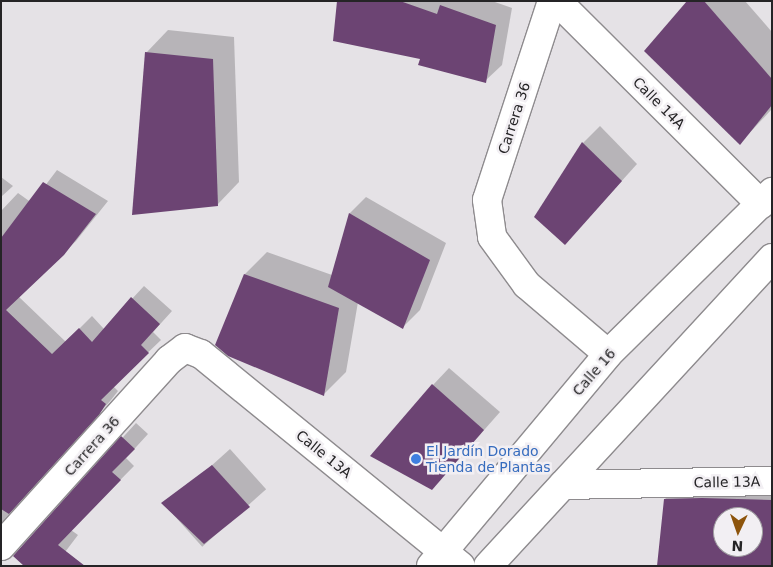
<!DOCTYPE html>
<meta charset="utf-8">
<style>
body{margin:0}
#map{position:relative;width:773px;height:567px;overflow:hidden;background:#e5e2e6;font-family:"DejaVu Sans",sans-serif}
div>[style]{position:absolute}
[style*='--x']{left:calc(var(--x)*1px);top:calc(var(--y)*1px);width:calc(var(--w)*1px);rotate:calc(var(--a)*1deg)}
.shadow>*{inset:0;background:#0003;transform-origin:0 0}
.building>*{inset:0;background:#6c4473}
.roads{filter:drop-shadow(1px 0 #8e8b8e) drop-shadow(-1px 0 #8e8b8e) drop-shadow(0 1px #8e8b8e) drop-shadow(0 -1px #8e8b8e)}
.street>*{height:28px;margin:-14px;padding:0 14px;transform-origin:14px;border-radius:14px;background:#fff}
.secondary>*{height:28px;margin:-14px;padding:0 14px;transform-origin:14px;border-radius:14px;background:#fff}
.dots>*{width:14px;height:14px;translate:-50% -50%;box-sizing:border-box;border:2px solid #f2eff3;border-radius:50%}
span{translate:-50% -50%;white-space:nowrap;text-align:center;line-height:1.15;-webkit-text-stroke:5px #f2eff3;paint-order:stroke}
.street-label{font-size:14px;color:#252426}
.shop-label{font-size:14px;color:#366cbe}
.left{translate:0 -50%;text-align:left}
.frame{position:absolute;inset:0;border:2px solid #252426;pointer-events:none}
.north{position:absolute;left:713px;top:507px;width:50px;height:50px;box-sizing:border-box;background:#f2eff3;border:1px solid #a09ea1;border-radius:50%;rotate:183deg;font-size:14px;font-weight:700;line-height:20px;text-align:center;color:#252426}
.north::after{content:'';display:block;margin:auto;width:18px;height:22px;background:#8d540c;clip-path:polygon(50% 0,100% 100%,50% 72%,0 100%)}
</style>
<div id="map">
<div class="shadow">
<i style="clip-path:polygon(338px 1px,492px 1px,512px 8px,502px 65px,485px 81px,422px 58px)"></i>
<i style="clip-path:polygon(688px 1px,745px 1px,772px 32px,772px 109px,740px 143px)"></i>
<i style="clip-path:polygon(168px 30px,234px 37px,239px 182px,217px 205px,146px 53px)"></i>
<i style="clip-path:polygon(600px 126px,637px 164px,565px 244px,536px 216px,583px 143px)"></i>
<i style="clip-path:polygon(57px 170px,108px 201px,76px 241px,18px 296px,66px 342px,92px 316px,104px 329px,144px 286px,172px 311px,153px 332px,161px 340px,113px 386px,118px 391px,111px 400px,1px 523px,1px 211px,18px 193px,32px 203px)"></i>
<i style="clip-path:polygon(1px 177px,13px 186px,1px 197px)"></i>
<i style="clip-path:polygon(366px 197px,446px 243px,420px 310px,403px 327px,358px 302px,346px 372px,324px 394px,216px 345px,245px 274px,267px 252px,332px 275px,350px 213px)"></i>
<i style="clip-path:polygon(449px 368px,500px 412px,432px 489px,433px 385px)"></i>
<i style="clip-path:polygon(136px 423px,148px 434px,126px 458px,134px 466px,71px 530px,78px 535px,56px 564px,14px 556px)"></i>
<i style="left:230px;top:449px;width:54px;height:86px;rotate:48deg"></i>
<i style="clip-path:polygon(evenodd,688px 477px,772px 479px,772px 566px,658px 566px,665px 499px,688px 477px,723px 517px,753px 517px,753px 547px,723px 547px,723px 517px)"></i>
</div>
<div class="building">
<i style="clip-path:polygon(337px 1px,400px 1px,437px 14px,440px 5px,496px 25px,486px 83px,418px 65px,420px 59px,333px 41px)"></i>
<i style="clip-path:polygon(687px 1px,704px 1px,772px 79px,772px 105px,740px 145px,644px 51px)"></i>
<i style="clip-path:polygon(145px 52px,213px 59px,218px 206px,132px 215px)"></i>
<i style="clip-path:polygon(582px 142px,622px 181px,565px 245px,534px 217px)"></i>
<i style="clip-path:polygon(43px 182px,96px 214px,64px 255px,6px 310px,52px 354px,79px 328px,92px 342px,131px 297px,160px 324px,141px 345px,149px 353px,101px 400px,106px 404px,99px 415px,9px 514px,1px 509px,1px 238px)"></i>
<i style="clip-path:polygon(349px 213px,430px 260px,403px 329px,328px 287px)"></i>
<i style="clip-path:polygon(244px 274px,339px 308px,324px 396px,228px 356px,215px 345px)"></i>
<i style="clip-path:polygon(432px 384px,484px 430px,432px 490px,370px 456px)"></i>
<i style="clip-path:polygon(121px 436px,135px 449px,112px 472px,121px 480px,58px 545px,85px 566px,24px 566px,13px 556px)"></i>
<i style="clip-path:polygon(212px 465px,250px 507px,204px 544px,161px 503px)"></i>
<i style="clip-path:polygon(evenodd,702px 498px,772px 500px,772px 566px,657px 566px,664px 499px,702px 498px,723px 517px,753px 517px,753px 547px,723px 547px,723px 517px)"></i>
</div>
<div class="roads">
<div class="street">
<i style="--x:552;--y:1;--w:209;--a:108.1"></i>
<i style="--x:487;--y:200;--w:37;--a:82"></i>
<i style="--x:492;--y:237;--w:59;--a:53.9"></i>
<i style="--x:527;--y:285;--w:106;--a:40.4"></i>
<i style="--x:557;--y:1;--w:288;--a:44.9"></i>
<i style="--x:563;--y:485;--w:209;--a:-1.1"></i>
<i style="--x:1;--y:546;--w:251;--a:-47.9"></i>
<i style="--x:169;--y:360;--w:20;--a:-37"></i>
<i style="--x:185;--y:348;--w:17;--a:21"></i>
<i style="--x:201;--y:354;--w:335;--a:39.2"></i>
</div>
<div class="secondary">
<i style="--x:431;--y:566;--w:276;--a:-50.1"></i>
<i style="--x:608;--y:354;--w:231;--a:-44.6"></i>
<i style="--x:488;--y:566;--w:419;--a:-47.3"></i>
</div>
</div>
<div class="dots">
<i style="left:416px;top:459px;background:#3f7fe0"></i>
</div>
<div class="street-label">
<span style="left:659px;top:103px;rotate:45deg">Calle 14A</span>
<span style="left:514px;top:118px;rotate:-72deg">Carrera 36</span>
<span style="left:594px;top:372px;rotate:-49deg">Calle 16</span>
<span style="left:92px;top:446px;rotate:-48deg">Carrera 36</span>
<span style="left:324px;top:454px;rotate:39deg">Calle 13A</span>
<span style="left:727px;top:482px;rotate:-1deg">Calle 13A</span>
</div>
<div class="shop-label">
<span class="left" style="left:426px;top:459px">El Jardín Dorado<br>Tienda de Plantas</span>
</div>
<div class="frame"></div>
<div class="north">N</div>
</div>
